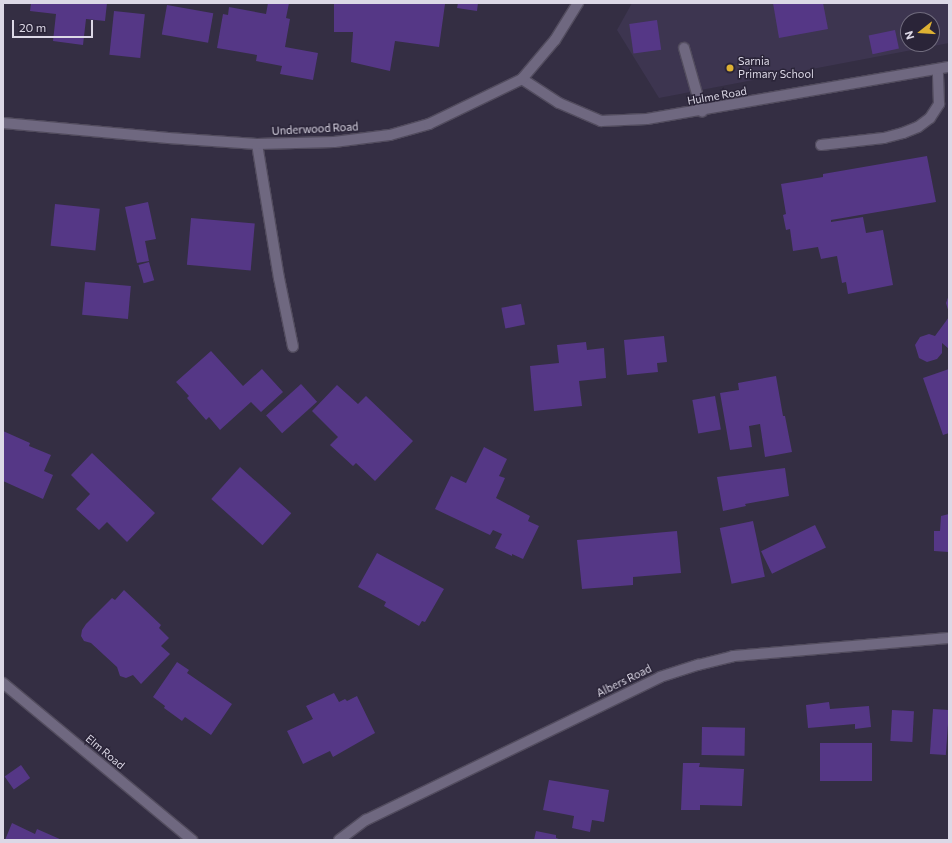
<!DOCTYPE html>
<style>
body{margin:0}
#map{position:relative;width:952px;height:843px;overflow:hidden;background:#342e43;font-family:Commissioner,sans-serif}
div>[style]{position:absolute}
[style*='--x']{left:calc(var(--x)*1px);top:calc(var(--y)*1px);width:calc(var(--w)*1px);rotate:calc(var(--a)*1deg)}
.built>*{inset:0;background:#3d3550}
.building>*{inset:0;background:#553786;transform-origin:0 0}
.roads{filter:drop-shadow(1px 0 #524c5e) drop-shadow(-1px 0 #524c5e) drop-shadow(0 1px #524c5e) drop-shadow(0 -1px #524c5e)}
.lane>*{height:10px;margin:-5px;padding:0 5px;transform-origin:5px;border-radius:5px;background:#6f6880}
.street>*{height:10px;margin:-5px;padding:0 5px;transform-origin:5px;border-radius:5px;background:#6f6880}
.secondary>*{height:10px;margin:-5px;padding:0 5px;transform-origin:5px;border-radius:5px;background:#6f6880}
.dots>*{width:11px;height:11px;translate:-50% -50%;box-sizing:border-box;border:2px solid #2a2438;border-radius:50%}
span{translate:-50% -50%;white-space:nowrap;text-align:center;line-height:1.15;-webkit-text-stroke:3px #2a2438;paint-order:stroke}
.poi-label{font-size:11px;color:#dcd8e6}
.left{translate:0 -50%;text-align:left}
.street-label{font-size:11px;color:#dcd8e6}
.frame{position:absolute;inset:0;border:4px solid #dcd8e6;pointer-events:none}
.north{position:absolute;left:900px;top:12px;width:40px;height:40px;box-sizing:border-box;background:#2a2438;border:1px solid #716c7e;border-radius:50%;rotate:253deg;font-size:11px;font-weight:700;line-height:16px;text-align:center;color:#dcd8e6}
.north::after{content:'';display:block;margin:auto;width:14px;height:18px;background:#deb133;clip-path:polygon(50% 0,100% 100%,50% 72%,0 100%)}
.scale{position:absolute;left:12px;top:20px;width:81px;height:18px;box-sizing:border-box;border:2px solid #dcd8e6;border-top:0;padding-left:5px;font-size:12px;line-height:14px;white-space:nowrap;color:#dcd8e6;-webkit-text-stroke:3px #2a2438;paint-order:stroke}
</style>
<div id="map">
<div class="built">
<i style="clip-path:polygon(evenodd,632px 3px,949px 3px,949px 43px,659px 98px,617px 30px,632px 3px,908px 20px,932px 20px,932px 44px,908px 44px,908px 20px)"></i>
</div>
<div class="building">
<i style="clip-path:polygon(31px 3px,107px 3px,105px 21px,86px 19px,83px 45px,53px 41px,56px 14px,30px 11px)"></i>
<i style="clip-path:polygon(268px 3px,289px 3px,286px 18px,290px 19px,285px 47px,318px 53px,313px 80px,280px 74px,282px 66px,256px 61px,257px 55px,217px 48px,223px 14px,228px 15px,229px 7px,266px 14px)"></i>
<i style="clip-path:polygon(334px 3px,445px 4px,439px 47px,395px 41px,390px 71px,351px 62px,353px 32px,334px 32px)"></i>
<i style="clip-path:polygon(458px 3px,478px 3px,477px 11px,457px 8px)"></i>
<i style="clip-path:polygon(773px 3px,823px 3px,828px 29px,779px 38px)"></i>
<i style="left:167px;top:5px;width:47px;height:30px;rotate:10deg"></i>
<i style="left:114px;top:11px;width:31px;height:44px;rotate:6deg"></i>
<i style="left:657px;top:20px;width:30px;height:28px;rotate:82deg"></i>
<i style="left:895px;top:30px;width:19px;height:27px;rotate:78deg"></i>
<i style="clip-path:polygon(927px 156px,936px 202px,831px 220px,831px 222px,863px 217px,866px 233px,883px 230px,893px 285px,848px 294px,846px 282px,842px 283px,837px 256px,821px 259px,818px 247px,793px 251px,790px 229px,786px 230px,783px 215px,786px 214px,781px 184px,823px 177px,823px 174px)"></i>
<i style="clip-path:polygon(148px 202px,156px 239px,145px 241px,149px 261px,137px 263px,125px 207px)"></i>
<i style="left:55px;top:204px;width:45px;height:42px;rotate:6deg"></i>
<i style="left:191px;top:218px;width:64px;height:47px;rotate:5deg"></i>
<i style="left:149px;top:262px;width:19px;height:11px;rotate:74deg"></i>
<i style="left:85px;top:282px;width:46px;height:33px;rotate:5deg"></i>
<i style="clip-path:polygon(949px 295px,949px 313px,946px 303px)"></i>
<i style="left:521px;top:304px;width:21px;height:20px;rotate:79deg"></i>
<i style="clip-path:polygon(949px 317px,949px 349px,942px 343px,942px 353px,937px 359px,927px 362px,919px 358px,915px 345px,920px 337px,929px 334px,935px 336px)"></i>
<i style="clip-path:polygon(664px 336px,667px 362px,657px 363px,658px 372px,627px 375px,624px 340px)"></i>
<i style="clip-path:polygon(586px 342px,587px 350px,604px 348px,606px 378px,579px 381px,582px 406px,534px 411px,530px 366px,559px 363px,557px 345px)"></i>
<i style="clip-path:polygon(211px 351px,243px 386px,262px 369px,283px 392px,261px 412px,251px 402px,220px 430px,209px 417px,206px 420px,187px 398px,189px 396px,176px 382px)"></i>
<i style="clip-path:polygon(949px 369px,949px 433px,943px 435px,923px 378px)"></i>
<i style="clip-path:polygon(776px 376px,783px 416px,785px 416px,792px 452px,765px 457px,760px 424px,749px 426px,752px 447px,730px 450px,720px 393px,739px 390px,738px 383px)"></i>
<i style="left:301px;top:384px;width:24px;height:47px;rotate:48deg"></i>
<i style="clip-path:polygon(337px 385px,358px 404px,366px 396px,413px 441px,375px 481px,356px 463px,353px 466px,330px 445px,338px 437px,312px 411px)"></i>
<i style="left:715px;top:396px;width:34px;height:23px;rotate:80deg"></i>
<i style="clip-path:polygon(3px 431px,30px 443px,29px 446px,51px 455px,44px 471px,53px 475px,43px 499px,3px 481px)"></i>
<i style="clip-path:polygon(484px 447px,507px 459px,499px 476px,505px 478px,496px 498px,530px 516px,528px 521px,539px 526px,523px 559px,512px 554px,512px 556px,495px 548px,502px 534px,493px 530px,490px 535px,435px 509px,451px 476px,466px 483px)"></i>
<i style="clip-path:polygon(92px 453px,155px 513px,127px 542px,107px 522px,99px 530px,76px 509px,90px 494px,71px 475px)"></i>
<i style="left:240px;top:467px;width:69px;height:43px;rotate:42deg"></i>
<i style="clip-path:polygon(785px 468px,789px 496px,745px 504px,746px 506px,723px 511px,717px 477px)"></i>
<i style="clip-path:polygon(949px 514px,949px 552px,934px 551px,934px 531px,940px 531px,941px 516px)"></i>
<i style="left:753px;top:521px;width:57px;height:34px;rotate:78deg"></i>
<i style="left:815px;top:525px;width:25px;height:60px;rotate:64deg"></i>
<i style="clip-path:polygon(677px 531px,681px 573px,633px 577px,633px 585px,582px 589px,577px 540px)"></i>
<i style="clip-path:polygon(377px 553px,444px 589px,425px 622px,422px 621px,419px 626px,384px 606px,386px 602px,358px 587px)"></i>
<i style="clip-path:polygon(124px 590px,161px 625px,159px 628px,169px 638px,161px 646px,170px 654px,141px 684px,133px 675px,126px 678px,120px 676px,117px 667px,91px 643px,84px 641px,81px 636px,82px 630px,86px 624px,112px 598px,115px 600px)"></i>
<i style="clip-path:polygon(177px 662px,189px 670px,187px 673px,232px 704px,211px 735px,185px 717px,182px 721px,164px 708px,165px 706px,153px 697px)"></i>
<i style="clip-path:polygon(334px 693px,339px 702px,345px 699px,347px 701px,357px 696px,375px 733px,333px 757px,330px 751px,303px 764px,287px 731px,313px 719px,306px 706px)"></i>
<i style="clip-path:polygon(829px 702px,830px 709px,869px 706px,871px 727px,855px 729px,855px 724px,808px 728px,806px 705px)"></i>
<i style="left:933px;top:709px;width:16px;height:45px;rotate:4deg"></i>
<i style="left:892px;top:710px;width:22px;height:31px;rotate:3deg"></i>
<i style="left:702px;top:727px;width:43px;height:28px;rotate:1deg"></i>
<i style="left:820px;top:743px;width:52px;height:38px"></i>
<i style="clip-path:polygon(683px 763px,700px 763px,699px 767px,744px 769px,742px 806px,700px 805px,700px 810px,681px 810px)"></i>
<i style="left:21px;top:765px;width:16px;height:20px;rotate:55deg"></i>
<i style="clip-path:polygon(549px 780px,609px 790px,604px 822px,592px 820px,590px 832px,572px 828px,574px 816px,543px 810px)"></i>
<i style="clip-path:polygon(12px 823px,35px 834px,37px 829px,62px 840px,5px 840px)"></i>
<i style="clip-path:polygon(536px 831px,556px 835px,556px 838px,562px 840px,534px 840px)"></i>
</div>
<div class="roads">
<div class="lane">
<i style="--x:684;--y:48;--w:66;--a:74.1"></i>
<i style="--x:257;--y:144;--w:136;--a:80.7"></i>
<i style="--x:279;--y:278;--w:70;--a:78.5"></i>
<i style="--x:821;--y:145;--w:63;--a:-6.3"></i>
<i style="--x:884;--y:138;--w:20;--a:-15"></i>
<i style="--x:903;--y:133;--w:16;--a:-22"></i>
<i style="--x:918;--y:127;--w:15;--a:-37"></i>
<i style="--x:930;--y:118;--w:17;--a:-57"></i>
<i style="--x:939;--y:104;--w:35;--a:-92"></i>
</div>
<div class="street">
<i style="--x:522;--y:79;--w:44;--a:33"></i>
<i style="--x:559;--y:103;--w:46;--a:23.2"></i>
<i style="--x:601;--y:121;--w:46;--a:-2.5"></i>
<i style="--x:647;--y:119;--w:306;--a:-9.8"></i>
<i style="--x:3;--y:683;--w:246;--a:39.7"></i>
<i style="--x:339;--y:840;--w:34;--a:-37"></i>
<i style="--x:366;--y:820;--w:327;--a:-25.9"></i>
<i style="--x:660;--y:677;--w:40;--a:-18"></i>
<i style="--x:698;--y:665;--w:36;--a:-14"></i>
<i style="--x:733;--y:656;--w:217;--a:-4.8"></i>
</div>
<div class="secondary">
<i style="--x:3;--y:123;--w:166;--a:5.2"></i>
<i style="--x:168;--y:138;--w:89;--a:3.9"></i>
<i style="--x:257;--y:144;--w:77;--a:-1.5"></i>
<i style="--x:334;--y:142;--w:56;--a:-7.1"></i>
<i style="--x:390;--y:135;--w:41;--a:-15.8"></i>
<i style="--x:429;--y:124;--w:103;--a:-25.8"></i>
<i style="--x:522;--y:79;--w:51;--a:-49.8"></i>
<i style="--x:555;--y:40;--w:44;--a:-58.1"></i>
</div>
</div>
<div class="dots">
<i style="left:730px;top:68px;background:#deb133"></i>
</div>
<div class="poi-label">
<span class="left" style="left:738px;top:68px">Sarnia<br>Primary School</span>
</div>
<div class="street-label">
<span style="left:717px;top:96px;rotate:-10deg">Hulme Road</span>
<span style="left:315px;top:129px;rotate:-3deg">Underwood Road</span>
<span style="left:624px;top:681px;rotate:-26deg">Albers Road</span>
<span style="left:105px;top:752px;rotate:40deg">Elm Road</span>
</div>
<div class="frame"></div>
<div class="north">N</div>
<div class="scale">20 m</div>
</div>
